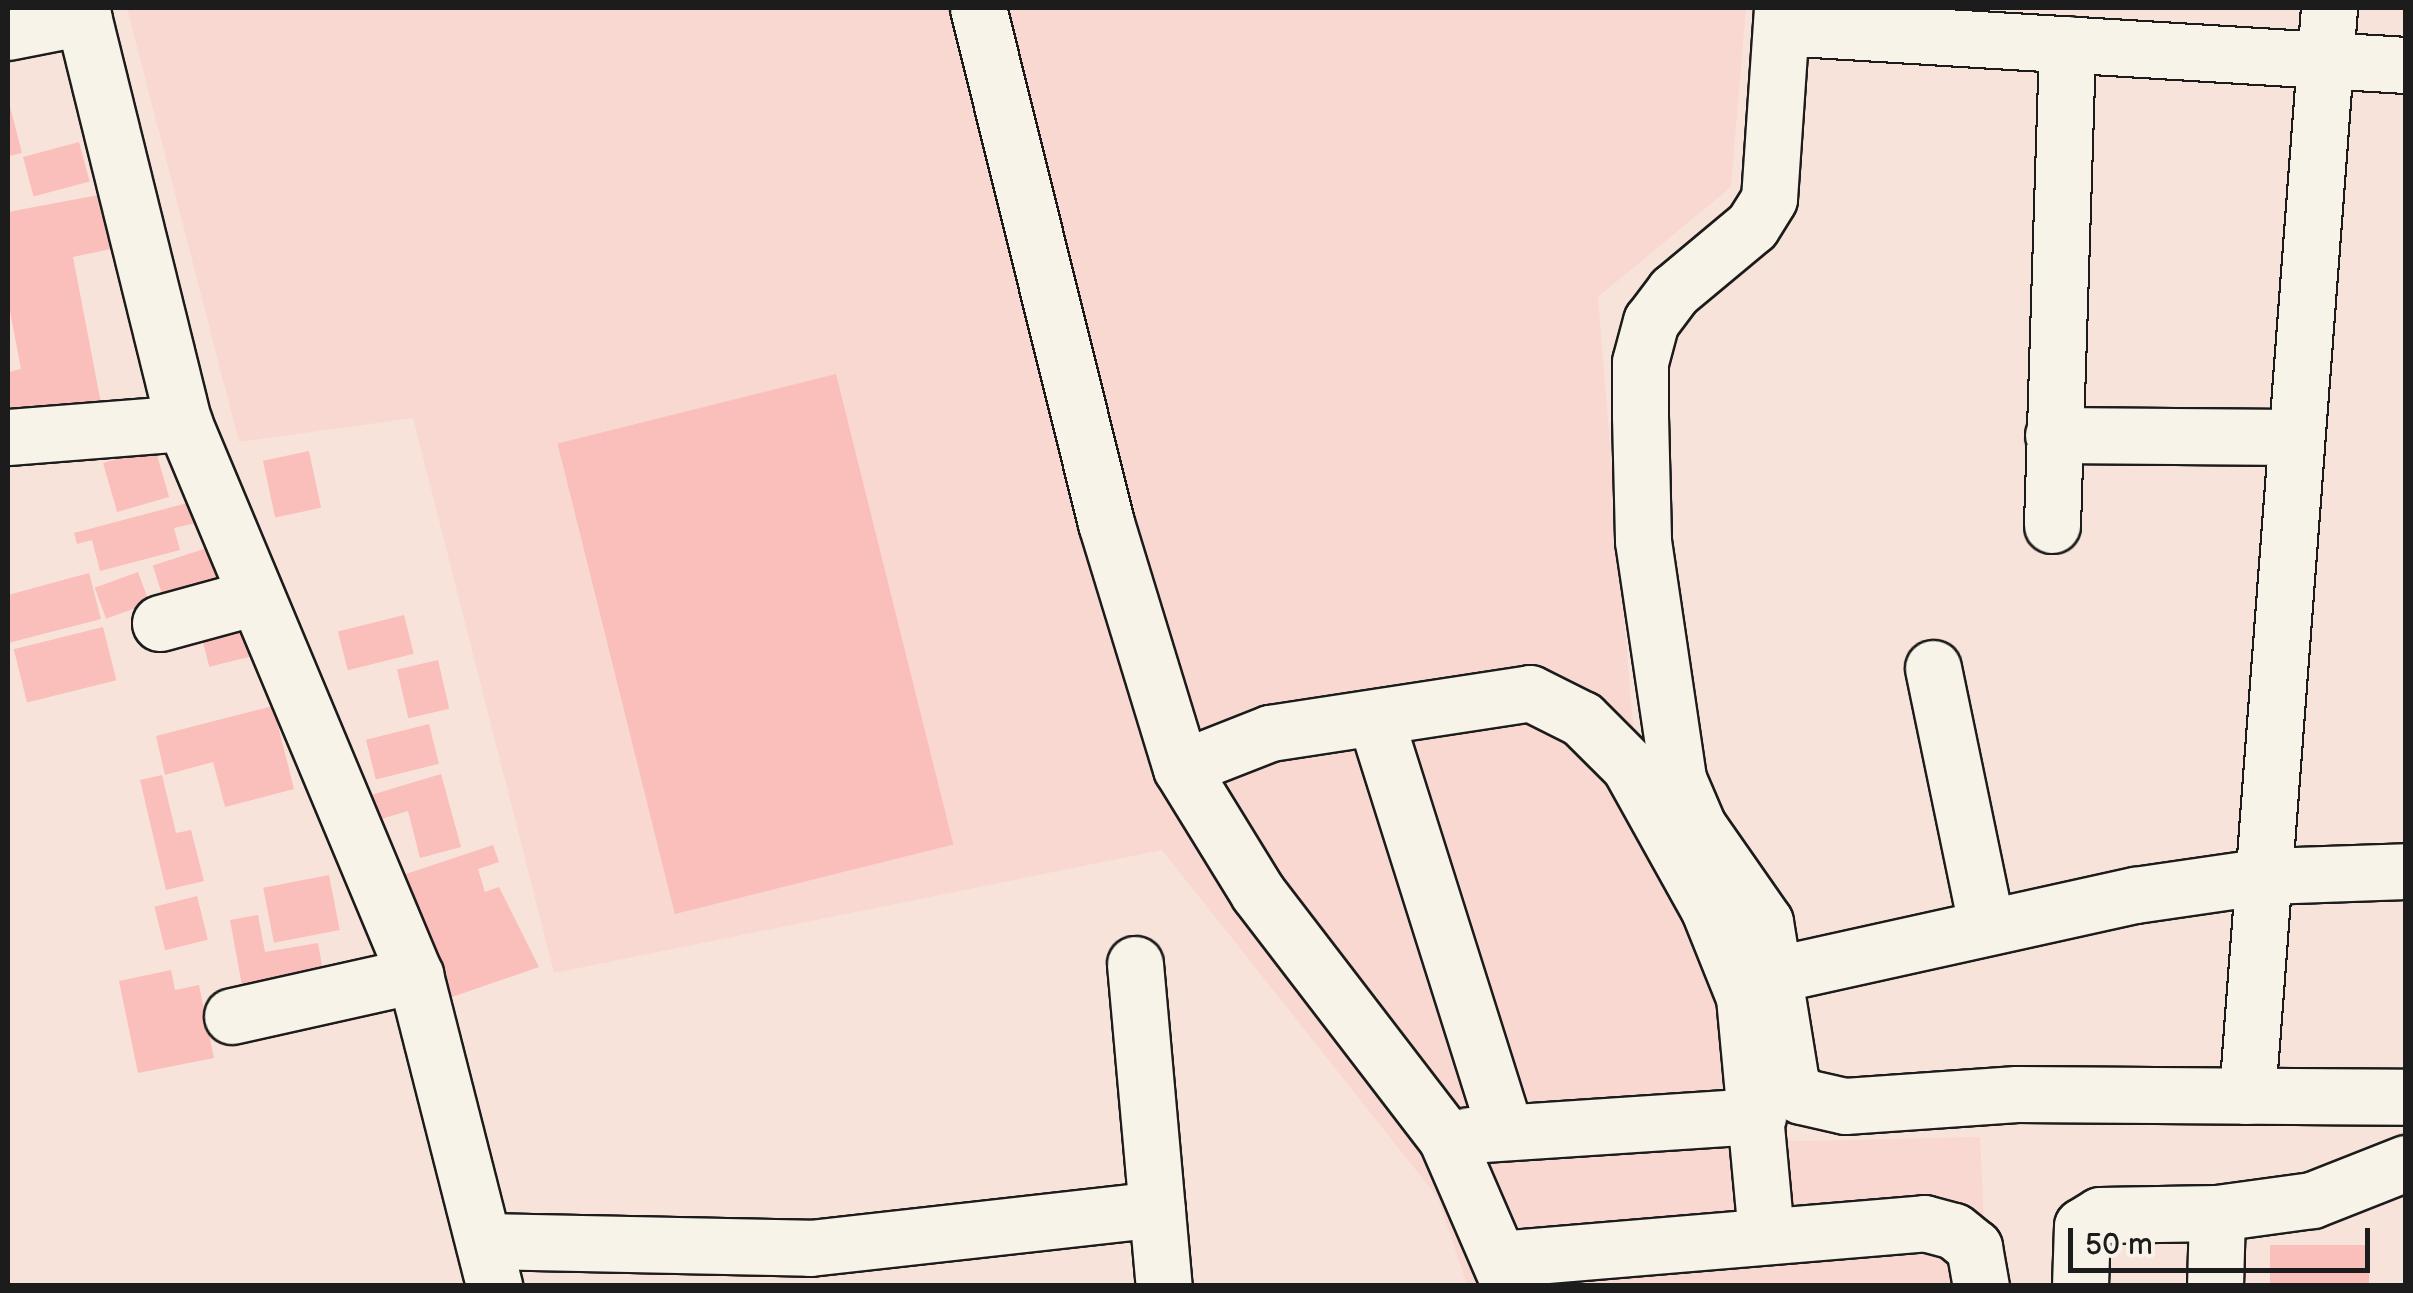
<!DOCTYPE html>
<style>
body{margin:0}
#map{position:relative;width:2413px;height:1293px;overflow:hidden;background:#f8e3da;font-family:"Balsamiq Sans",sans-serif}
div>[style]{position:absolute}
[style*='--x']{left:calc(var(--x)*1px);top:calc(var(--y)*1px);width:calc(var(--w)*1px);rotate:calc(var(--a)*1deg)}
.built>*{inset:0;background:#f9d8d1}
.building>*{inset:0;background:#fabebb;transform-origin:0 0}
.roads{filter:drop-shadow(2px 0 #1c1c1c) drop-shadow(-2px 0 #1c1c1c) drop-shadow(0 2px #1c1c1c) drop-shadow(0 -2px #1c1c1c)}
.minor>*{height:55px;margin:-27.5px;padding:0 27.5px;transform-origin:27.5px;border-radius:27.5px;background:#f7f3e8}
span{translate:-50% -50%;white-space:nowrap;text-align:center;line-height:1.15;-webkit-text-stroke:10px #f7f3e8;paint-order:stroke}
.frame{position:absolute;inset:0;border:10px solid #1c1c1c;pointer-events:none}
.scale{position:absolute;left:2068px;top:1228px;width:302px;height:45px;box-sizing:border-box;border:5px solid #1c1c1c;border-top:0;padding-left:12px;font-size:30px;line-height:35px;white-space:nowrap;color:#1c1c1c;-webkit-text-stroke:8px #f7f3e8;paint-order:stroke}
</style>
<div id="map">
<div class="built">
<i style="clip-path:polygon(127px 8px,1746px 8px,1731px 187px,1598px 297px,1641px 823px,1726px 967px,1758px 1142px,1980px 1137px,1987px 1285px,1467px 1285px,1438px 1198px,1162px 850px,554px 973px,413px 418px,239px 442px)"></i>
</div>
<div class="building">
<i style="clip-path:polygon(8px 99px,22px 153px,8px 156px)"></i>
<i style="left:79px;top:142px;width:41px;height:58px;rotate:75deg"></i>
<i style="clip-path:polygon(109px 193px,120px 247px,73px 257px,104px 419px,8px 427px,8px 372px,21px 369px,8px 301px,8px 212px)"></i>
<i style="left:836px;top:374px;width:485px;height:287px;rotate:76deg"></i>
<i style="left:155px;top:448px;width:51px;height:54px;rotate:74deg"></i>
<i style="left:309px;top:451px;width:58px;height:47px;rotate:78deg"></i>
<i style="clip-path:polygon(195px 501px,200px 522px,174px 528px,180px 550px,100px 571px,92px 540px,77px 544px,74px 533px)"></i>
<i style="left:207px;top:548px;width:44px;height:57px;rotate:72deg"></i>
<i style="left:138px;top:572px;width:33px;height:46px;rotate:70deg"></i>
<i style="clip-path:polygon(89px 573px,101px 619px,8px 643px,8px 595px)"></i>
<i style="left:243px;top:612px;width:45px;height:46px;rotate:76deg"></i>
<i style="left:404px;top:615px;width:40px;height:68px;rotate:76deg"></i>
<i style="left:103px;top:627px;width:55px;height:92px;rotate:76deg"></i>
<i style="left:438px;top:660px;width:50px;height:42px;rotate:77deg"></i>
<i style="clip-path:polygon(273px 706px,294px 789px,225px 807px,213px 762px,165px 775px,156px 736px)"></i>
<i style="left:429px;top:724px;width:41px;height:65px;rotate:76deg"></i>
<i style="clip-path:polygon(441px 774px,461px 847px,420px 858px,408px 811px,378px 820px,371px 795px)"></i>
<i style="clip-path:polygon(162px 775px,176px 833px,191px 830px,204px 881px,166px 890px,140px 780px)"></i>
<i style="clip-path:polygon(493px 845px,499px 862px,478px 869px,485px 892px,499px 887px,539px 967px,449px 998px,406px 874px)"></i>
<i style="left:329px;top:875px;width:56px;height:67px;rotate:79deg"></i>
<i style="left:197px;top:896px;width:45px;height:44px;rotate:76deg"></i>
<i style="clip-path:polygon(258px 915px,265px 952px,318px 943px,326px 987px,245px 1002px,230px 920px)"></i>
<i style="clip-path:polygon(171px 970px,175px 990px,199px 985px,214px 1058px,138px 1073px,119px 981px)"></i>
<i style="left:2369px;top:1245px;width:41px;height:99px;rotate:90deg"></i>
</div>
<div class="roads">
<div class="minor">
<i style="--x:81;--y:8;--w:428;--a:76.1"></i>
<i style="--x:184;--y:423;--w:598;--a:67.29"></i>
<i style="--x:415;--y:975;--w:321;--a:75.7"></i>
<i style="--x:978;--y:8;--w:531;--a:76.04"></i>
<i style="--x:1106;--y:523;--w:256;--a:73"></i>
<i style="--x:1181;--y:768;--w:147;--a:58.4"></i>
<i style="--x:1258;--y:893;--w:309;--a:52.5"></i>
<i style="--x:1446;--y:1138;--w:161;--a:66.6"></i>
<i style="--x:1782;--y:8;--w:191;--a:93.9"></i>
<i style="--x:1769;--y:199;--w:32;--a:122"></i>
<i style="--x:1752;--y:226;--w:102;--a:140.2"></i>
<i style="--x:1674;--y:291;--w:38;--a:127"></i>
<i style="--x:1651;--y:321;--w:42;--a:105"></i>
<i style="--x:1640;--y:362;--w:54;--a:90"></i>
<i style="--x:1640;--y:416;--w:125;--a:88.6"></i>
<i style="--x:1643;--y:541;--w:241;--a:81.6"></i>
<i style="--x:1678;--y:779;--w:51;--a:66.9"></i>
<i style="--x:1698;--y:826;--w:117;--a:55.1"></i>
<i style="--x:1765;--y:922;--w:162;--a:80.8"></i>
<i style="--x:1791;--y:1082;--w:17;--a:54"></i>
<i style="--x:1801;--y:1096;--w:45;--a:12.8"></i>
<i style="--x:1845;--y:1106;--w:172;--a:-4"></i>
<i style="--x:2017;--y:1094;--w:389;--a:0.4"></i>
<i style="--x:1781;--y:27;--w:626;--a:3.48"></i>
<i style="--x:8;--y:32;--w:77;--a:-11.2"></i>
<i style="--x:2053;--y:435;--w:243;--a:0.5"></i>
<i style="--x:8;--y:437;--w:177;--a:-4.5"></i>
<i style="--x:2052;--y:525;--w:481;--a:-88.2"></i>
<i style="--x:160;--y:623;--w:98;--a:-15.3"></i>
<i style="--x:1933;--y:668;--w:262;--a:78.3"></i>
<i style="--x:1376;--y:721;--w:430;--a:72.5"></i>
<i style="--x:1181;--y:768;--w:96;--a:-21.5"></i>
<i style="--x:1270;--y:733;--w:263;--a:-8.7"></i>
<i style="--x:1530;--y:693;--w:58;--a:26.6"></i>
<i style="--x:1582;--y:719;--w:66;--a:45"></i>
<i style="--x:1629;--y:766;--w:165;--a:60.9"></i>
<i style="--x:1709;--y:910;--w:94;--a:68.1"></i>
<i style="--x:1744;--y:997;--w:240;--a:84.7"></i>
<i style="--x:1135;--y:964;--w:323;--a:84.9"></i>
<i style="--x:1778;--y:974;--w:366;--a:-12.5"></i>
<i style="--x:2135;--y:895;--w:132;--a:-8.3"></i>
<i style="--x:2266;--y:876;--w:140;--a:-2"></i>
<i style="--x:232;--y:1016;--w:188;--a:-12.6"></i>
<i style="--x:2247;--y:1096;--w:1091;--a:-85.69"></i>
<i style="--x:1469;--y:1135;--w:290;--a:-3.8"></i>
<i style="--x:484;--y:1241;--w:326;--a:1.2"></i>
<i style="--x:810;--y:1248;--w:349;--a:-6.4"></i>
<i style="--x:1499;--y:1259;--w:427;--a:-4.8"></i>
<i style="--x:1924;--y:1223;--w:31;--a:15"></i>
<i style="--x:1954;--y:1231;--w:26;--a:39"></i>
<i style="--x:1974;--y:1247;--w:40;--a:80"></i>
<i style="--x:2080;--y:1286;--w:60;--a:-88.1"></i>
<i style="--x:2082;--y:1226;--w:21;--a:-31"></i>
<i style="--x:2100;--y:1215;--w:117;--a:-1"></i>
<i style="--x:2217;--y:1213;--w:96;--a:-7.8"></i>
<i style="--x:2312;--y:1200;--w:101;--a:-21.5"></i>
<i style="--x:2215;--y:1286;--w:73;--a:-88.4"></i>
</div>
</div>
<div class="frame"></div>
<div class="scale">50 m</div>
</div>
